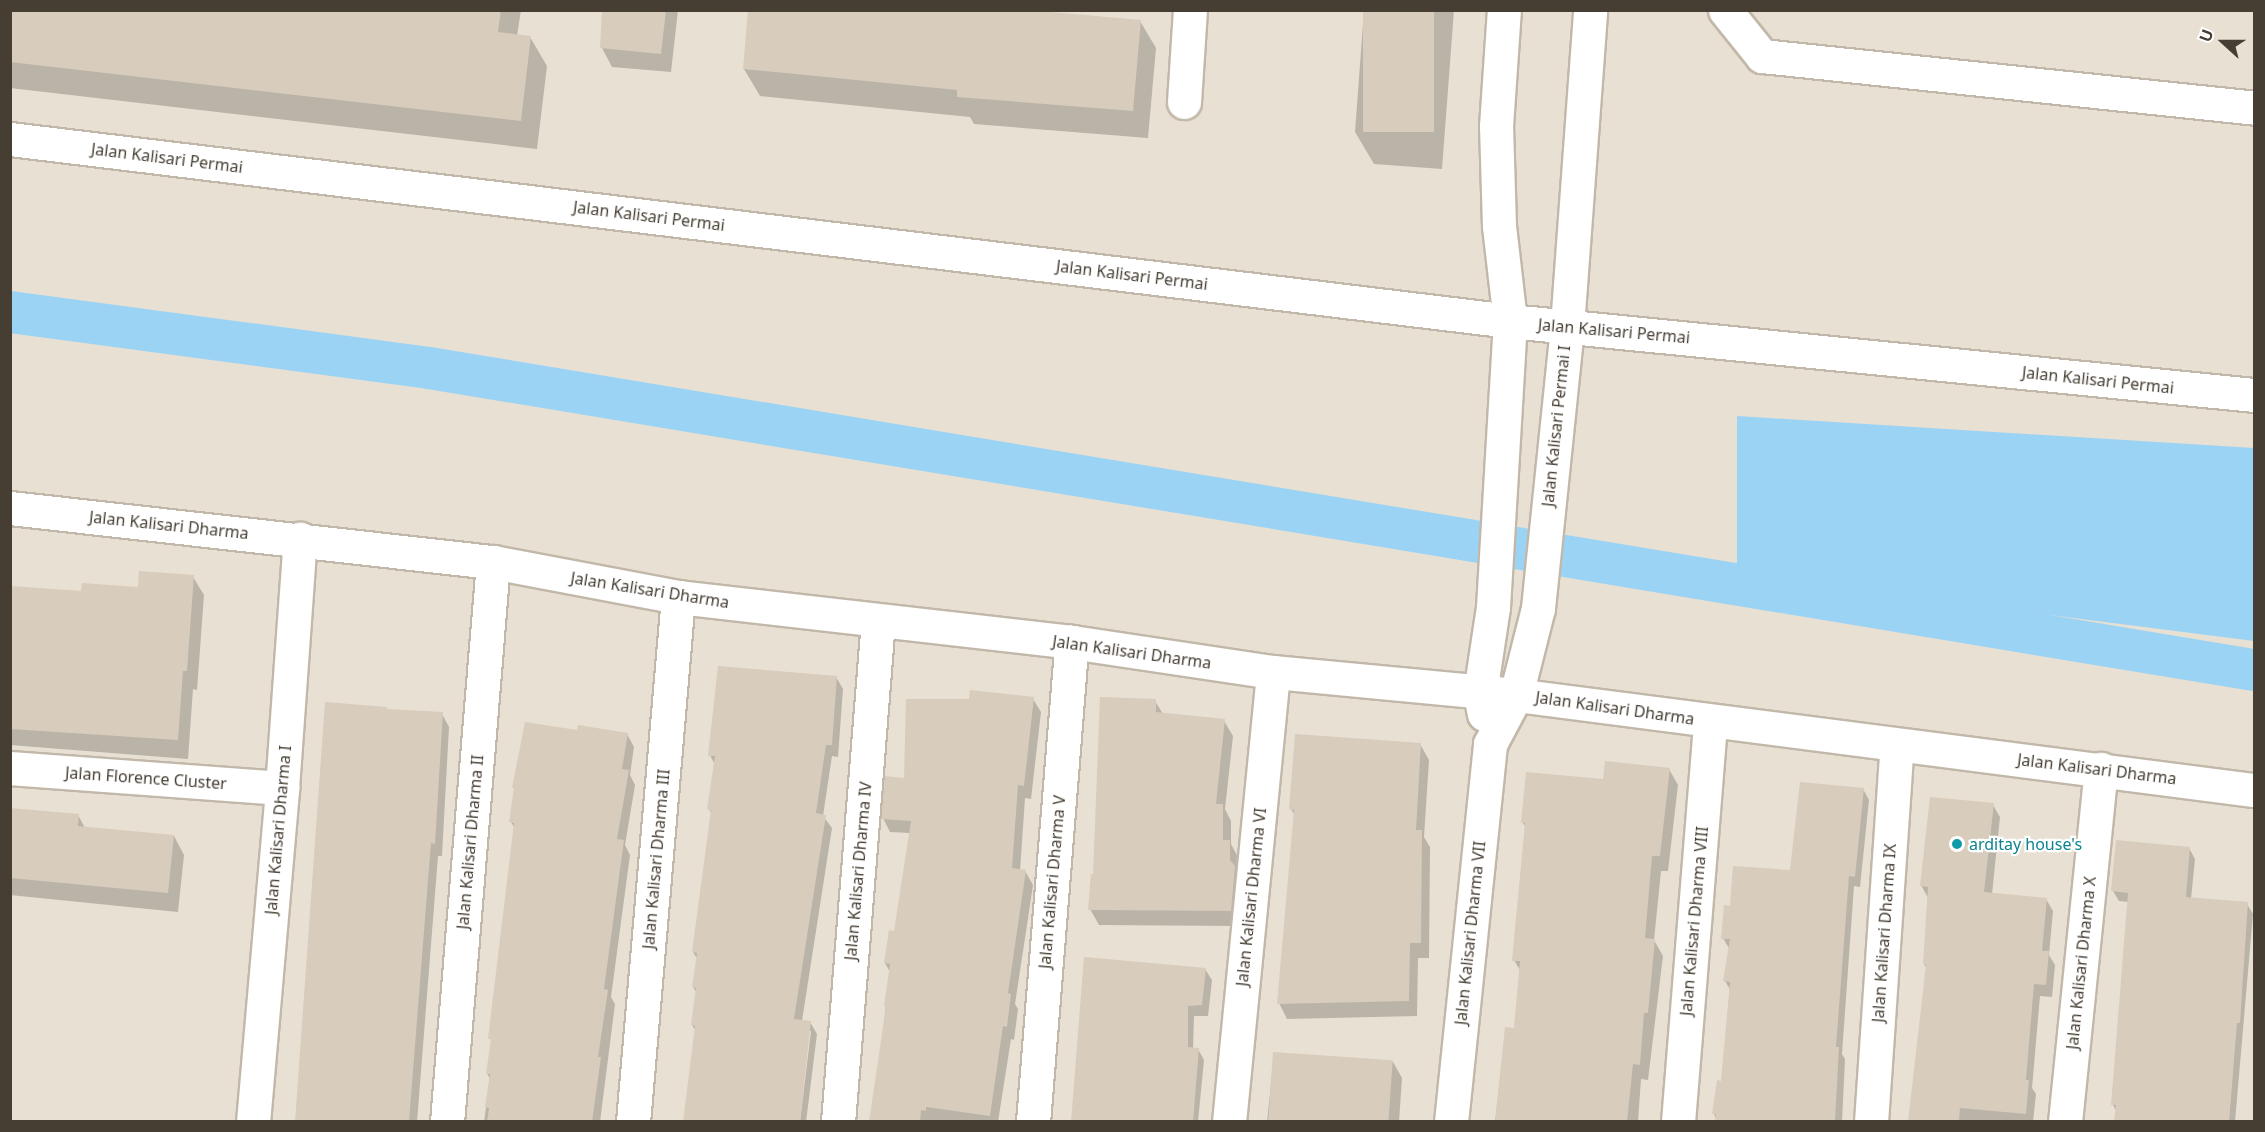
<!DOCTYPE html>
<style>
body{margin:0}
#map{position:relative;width:2265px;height:1132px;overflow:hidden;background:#f3eee4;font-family:"Noto Sans",sans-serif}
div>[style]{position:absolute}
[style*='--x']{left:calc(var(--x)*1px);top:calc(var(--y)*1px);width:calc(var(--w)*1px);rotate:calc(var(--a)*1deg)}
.residential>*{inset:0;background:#e8e0d2;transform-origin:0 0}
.water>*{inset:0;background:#9bd3f5}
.shadow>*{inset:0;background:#0003}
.canal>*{height:42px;margin:-21px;padding:0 21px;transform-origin:21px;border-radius:21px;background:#9bd3f5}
.building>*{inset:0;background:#d8ccbc;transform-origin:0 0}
.roads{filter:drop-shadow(2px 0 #c2b8a9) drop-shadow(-2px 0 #c2b8a9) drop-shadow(0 2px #c2b8a9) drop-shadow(0 -2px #c2b8a9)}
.minor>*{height:33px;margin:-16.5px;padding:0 16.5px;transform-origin:16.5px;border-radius:16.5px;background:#fff}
.dots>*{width:16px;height:16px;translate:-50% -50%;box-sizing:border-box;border:3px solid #fff;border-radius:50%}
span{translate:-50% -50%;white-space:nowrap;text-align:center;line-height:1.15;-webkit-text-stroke:4.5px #fff;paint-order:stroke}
.street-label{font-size:16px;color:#463e33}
.culture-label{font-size:16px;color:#0d838f}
.left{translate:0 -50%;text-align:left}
.frame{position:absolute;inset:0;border:12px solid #463e33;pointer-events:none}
.north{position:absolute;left:2193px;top:12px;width:60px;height:60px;-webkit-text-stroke:4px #fff;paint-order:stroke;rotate:291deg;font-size:16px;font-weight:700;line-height:24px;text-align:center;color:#463e33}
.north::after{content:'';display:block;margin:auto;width:21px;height:27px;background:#463e33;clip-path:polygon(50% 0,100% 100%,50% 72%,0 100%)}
</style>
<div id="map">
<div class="residential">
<i style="left:10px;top:11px;width:2244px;height:1110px"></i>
</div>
<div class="water">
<i style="clip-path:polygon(1737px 416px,2254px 448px,2254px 641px,1737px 575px)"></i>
</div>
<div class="shadow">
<i style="clip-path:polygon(10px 10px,521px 10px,517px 36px,530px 37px,547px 66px,537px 149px,10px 88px)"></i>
<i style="clip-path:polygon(603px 10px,678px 10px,671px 72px,612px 67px,602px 48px)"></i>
<i style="clip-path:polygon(1364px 10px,1454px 10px,1442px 169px,1374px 164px,1355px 132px)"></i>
<i style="clip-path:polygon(1140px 21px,1156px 48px,1148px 138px,974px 124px,970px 117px,760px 96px,744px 69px)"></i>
<i style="clip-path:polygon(193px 577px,204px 595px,197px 690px,193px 689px,188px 759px,10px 745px,10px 587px,83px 592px,140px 589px)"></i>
<i style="clip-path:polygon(836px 677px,843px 689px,838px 757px,832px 756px,823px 816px,832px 828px,802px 1021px,810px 1022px,817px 1034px,806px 1122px,800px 1122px,811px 1031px,696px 1031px,692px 1025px,697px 993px,693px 987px,698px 960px,693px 952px,712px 814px,709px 809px,715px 765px,710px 755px)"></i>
<i style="clip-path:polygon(1033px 699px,1041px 712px,1031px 799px,1025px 798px,1020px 871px,1025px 871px,1033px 885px,1015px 1004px,1018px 1009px,1014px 1040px,1011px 1039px,998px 1122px,872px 1122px,890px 972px,885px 963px,895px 933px,910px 833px,890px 832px,883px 818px,906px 780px)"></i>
<i style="clip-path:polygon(1155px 701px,1163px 714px,1224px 721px,1233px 736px,1225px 809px,1231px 821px,1231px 844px,1238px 857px,1238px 926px,1099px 925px,1090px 909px,1094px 876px)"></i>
<i style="clip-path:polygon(388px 711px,442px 714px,449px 727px,442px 856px,438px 856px,417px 1122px,297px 1122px)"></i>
<i style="clip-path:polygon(578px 731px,627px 734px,634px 747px,630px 775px,635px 785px,625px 845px,630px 855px,611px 997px,615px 1004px,600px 1122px,484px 1122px,490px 1079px,487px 1073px,492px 1042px,490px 1038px,515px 829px,511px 822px,516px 791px,514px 787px)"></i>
<i style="clip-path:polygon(1420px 744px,1429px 760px,1424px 837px,1430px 847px,1429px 958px,1418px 958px,1417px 1016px,1287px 1019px,1279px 1003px,1295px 816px,1291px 809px)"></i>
<i style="clip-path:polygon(1669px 769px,1678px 785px,1668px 871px,1661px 871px,1654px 940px,1663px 956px,1648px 1080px,1641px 1079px,1638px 1122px,1495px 1122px,1506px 1028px,1515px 1029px,1521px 972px,1514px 960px,1526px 828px,1523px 823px,1605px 781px)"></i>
<i style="clip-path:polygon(1863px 789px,1869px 800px,1860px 887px,1854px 886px,1842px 1054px,1845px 1059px,1842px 1122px,1717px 1122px,1714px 1113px,1723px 1083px,1731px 991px,1725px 981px,1730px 950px,1723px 938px,1731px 907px,1791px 872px)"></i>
<i style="clip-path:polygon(1993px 805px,2000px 817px,1992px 894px,2046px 899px,2053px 911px,2049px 955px,2055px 965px,2052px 997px,2040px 996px,2032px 1088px,2036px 1094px,2033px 1122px,1909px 1122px,1927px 969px,1924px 964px,1928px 898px,1921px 885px)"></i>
<i style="clip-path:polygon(10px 810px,78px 815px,85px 828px,174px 836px,184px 855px,178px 912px,10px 895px)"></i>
<i style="clip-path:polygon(2189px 848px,2195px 859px,2191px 899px,2247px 904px,2253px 914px,2235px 1122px,2116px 1122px,2117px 1112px,2113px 1105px,2129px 902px,2119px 901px,2113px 891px)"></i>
<i style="clip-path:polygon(1205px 969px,1212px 980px,1208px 1016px,1194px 1016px,1193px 1049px,1198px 1049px,1204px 1060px,1198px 1122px,1072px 1122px)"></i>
<i style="clip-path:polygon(1274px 1054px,1393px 1062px,1402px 1078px,1399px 1122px,1267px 1122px)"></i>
</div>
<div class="canal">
<i style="--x:10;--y:312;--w:423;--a:7.6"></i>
<i style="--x:429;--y:368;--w:1850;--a:9.4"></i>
</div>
<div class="building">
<i style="clip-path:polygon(10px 10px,501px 10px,498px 32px,531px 36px,521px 121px,10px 62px)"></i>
<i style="clip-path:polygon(602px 10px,666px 10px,661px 54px,600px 48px)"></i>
<i style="clip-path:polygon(748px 10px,1028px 10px,1141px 20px,1133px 111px,957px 97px,957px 90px,743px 69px)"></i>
<i style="left:1363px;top:10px;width:71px;height:122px"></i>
<i style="clip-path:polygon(139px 571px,194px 575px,187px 671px,183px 671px,178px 740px,10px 729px,10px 586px,81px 591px,82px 583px,138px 587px)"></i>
<i style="clip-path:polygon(718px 666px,837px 676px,832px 745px,826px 745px,816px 813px,826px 815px,794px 1019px,811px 1021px,800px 1122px,683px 1122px,695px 1026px,691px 1025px,696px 988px,692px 987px,697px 953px,692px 952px,711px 810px,707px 809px,715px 756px,708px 756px)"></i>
<i style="clip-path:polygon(970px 690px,1034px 697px,1024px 786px,1018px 785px,1012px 868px,1026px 870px,1008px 993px,1011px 994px,1007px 1027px,1003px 1026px,990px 1116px,926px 1107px,926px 1111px,921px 1110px,920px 1122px,869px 1122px,886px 1007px,884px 1006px,890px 964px,884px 963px,889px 930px,894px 931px,911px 821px,881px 819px,884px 776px,904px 778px,906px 699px,969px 699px)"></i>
<i style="clip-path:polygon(1100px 697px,1156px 699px,1156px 712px,1225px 719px,1216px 804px,1223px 804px,1223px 840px,1230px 840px,1230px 860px,1235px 866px,1231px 911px,1088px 910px,1091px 874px,1093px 874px)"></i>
<i style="clip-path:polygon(325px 702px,387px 707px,387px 709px,443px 712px,435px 844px,431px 843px,409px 1122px,295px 1122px)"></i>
<i style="clip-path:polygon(525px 722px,577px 730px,578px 725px,628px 733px,622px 769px,629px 770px,617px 839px,624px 840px,604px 989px,608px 990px,598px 1057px,601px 1057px,592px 1122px,487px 1122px,489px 1108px,485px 1107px,490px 1074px,486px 1074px,491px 1039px,488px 1039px,514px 823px,509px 822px,514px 788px,512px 788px)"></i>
<i style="clip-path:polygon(1295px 734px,1421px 743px,1416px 830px,1422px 830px,1421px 943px,1410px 943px,1409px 1001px,1277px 1004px,1294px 810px,1289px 809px)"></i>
<i style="clip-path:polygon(1605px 761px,1670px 768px,1660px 856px,1652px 856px,1645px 938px,1655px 939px,1648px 1013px,1644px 1013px,1640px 1065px,1633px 1064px,1627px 1122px,1495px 1122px,1505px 1027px,1514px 1028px,1520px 961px,1512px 961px,1525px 823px,1521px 823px,1526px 772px,1603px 779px)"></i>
<i style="clip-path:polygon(1800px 782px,1864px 788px,1855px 877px,1849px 876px,1836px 1047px,1839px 1047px,1835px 1122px,1715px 1122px,1716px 1114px,1712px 1114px,1717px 1080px,1721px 1081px,1730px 982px,1723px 981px,1730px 939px,1721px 939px,1724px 905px,1730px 906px,1733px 866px,1790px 870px)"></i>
<i style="clip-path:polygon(1930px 797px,1994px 803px,1984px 892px,2047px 898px,2042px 951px,2049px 951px,2046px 985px,2034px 984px,2026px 1080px,2029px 1080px,2026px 1114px,1960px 1108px,1959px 1122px,1908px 1122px,1926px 965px,1923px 964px,1928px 887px,1920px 886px)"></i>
<i style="clip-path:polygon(10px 808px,79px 814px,78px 826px,174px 835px,168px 893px,10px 878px)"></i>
<i style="clip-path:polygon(2116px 840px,2190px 847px,2186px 897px,2248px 902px,2240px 1023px,2237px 1023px,2229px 1122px,2114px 1122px,2116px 1105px,2111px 1105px,2128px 893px,2111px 891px)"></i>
<i style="clip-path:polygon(1084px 957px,1206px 968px,1202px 1005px,1188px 1006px,1188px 1047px,1199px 1048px,1193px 1122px,1071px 1122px)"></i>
<i style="left:1273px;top:1052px;width:120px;height:70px;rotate:4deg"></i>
</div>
<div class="roads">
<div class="minor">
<i style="--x:1725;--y:10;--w:59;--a:51.2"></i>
<i style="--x:1762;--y:56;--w:495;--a:6"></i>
<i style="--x:1184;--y:102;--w:92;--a:-86.3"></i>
<i style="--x:10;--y:139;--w:1511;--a:6.92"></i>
<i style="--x:1510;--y:321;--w:748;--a:5.68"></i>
<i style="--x:10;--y:508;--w:486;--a:6.4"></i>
<i style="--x:493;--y:562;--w:188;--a:10.7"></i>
<i style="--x:678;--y:597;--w:397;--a:6.5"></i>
<i style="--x:1072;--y:642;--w:203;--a:8.5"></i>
<i style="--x:1273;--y:672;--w:244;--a:5.4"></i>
<i style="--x:1516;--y:695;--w:744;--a:7.34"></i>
<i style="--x:1484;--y:714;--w:21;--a:-101"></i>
<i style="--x:1480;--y:693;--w:87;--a:-81.4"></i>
<i style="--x:1493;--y:607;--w:287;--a:-86.6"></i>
<i style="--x:1510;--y:321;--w:96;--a:-96.6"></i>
<i style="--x:1499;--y:226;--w:100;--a:-91.7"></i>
<i style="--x:1496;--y:126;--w:116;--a:-86.1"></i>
<i style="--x:10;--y:768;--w:273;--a:4.2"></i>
<i style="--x:253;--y:1122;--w:335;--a:-85"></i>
<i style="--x:282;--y:788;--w:250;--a:-85.9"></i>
<i style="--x:447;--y:1122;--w:562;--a:-85.3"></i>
<i style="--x:633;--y:1122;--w:527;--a:-85.1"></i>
<i style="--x:838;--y:1122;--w:503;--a:-85.44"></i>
<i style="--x:1033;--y:1122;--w:482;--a:-85.4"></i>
<i style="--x:1229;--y:1122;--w:452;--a:-84.4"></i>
<i style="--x:1451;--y:1122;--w:380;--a:-84.1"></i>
<i style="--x:1490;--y:744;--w:55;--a:-62"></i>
<i style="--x:1516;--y:695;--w:90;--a:-75.8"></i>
<i style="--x:1538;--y:608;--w:283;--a:-84.1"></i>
<i style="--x:1567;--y:326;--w:317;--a:-85.8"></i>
<i style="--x:1678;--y:1122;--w:402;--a:-85.4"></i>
<i style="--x:1871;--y:1122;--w:378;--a:-86.1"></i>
<i style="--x:2065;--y:1122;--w:355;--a:-84.2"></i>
</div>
</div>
<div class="dots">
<i style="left:1957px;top:844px;background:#0f9aa8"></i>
</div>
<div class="street-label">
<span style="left:167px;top:158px;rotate:7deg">Jalan Kalisari Permai</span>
<span style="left:649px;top:216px;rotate:7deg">Jalan Kalisari Permai</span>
<span style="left:1132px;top:275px;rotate:7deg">Jalan Kalisari Permai</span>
<span style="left:1614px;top:331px;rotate:5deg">Jalan Kalisari Permai</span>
<span style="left:2098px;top:380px;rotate:6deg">Jalan Kalisari Permai</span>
<span style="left:1556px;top:426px;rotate:-84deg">Jalan Kalisari Permai I</span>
<span style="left:169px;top:525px;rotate:6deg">Jalan Kalisari Dharma</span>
<span style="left:650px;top:590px;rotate:9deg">Jalan Kalisari Dharma</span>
<span style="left:1132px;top:652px;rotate:8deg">Jalan Kalisari Dharma</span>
<span style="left:1615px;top:708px;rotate:8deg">Jalan Kalisari Dharma</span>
<span style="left:2097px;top:769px;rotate:7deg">Jalan Kalisari Dharma</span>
<span style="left:146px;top:778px;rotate:4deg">Jalan Florence Cluster</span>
<span style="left:278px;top:830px;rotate:-85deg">Jalan Kalisari Dharma I</span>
<span style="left:470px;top:842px;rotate:-85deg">Jalan Kalisari Dharma II</span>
<span style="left:656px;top:859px;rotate:-85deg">Jalan Kalisari Dharma III</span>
<span style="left:858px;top:871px;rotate:-85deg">Jalan Kalisari Dharma IV</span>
<span style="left:1052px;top:882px;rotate:-85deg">Jalan Kalisari Dharma V</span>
<span style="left:1251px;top:897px;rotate:-84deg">Jalan Kalisari Dharma VI</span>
<span style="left:1694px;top:921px;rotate:-85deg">Jalan Kalisari Dharma VIII</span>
<span style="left:1470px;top:933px;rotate:-84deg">Jalan Kalisari Dharma VII</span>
<span style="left:1884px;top:933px;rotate:-86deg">Jalan Kalisari Dharma IX</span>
<span style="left:2081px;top:963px;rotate:-84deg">Jalan Kalisari Dharma X</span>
</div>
<div class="culture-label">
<span class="left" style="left:1969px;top:844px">arditay house's</span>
</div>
<div class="frame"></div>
<div class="north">U</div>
</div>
